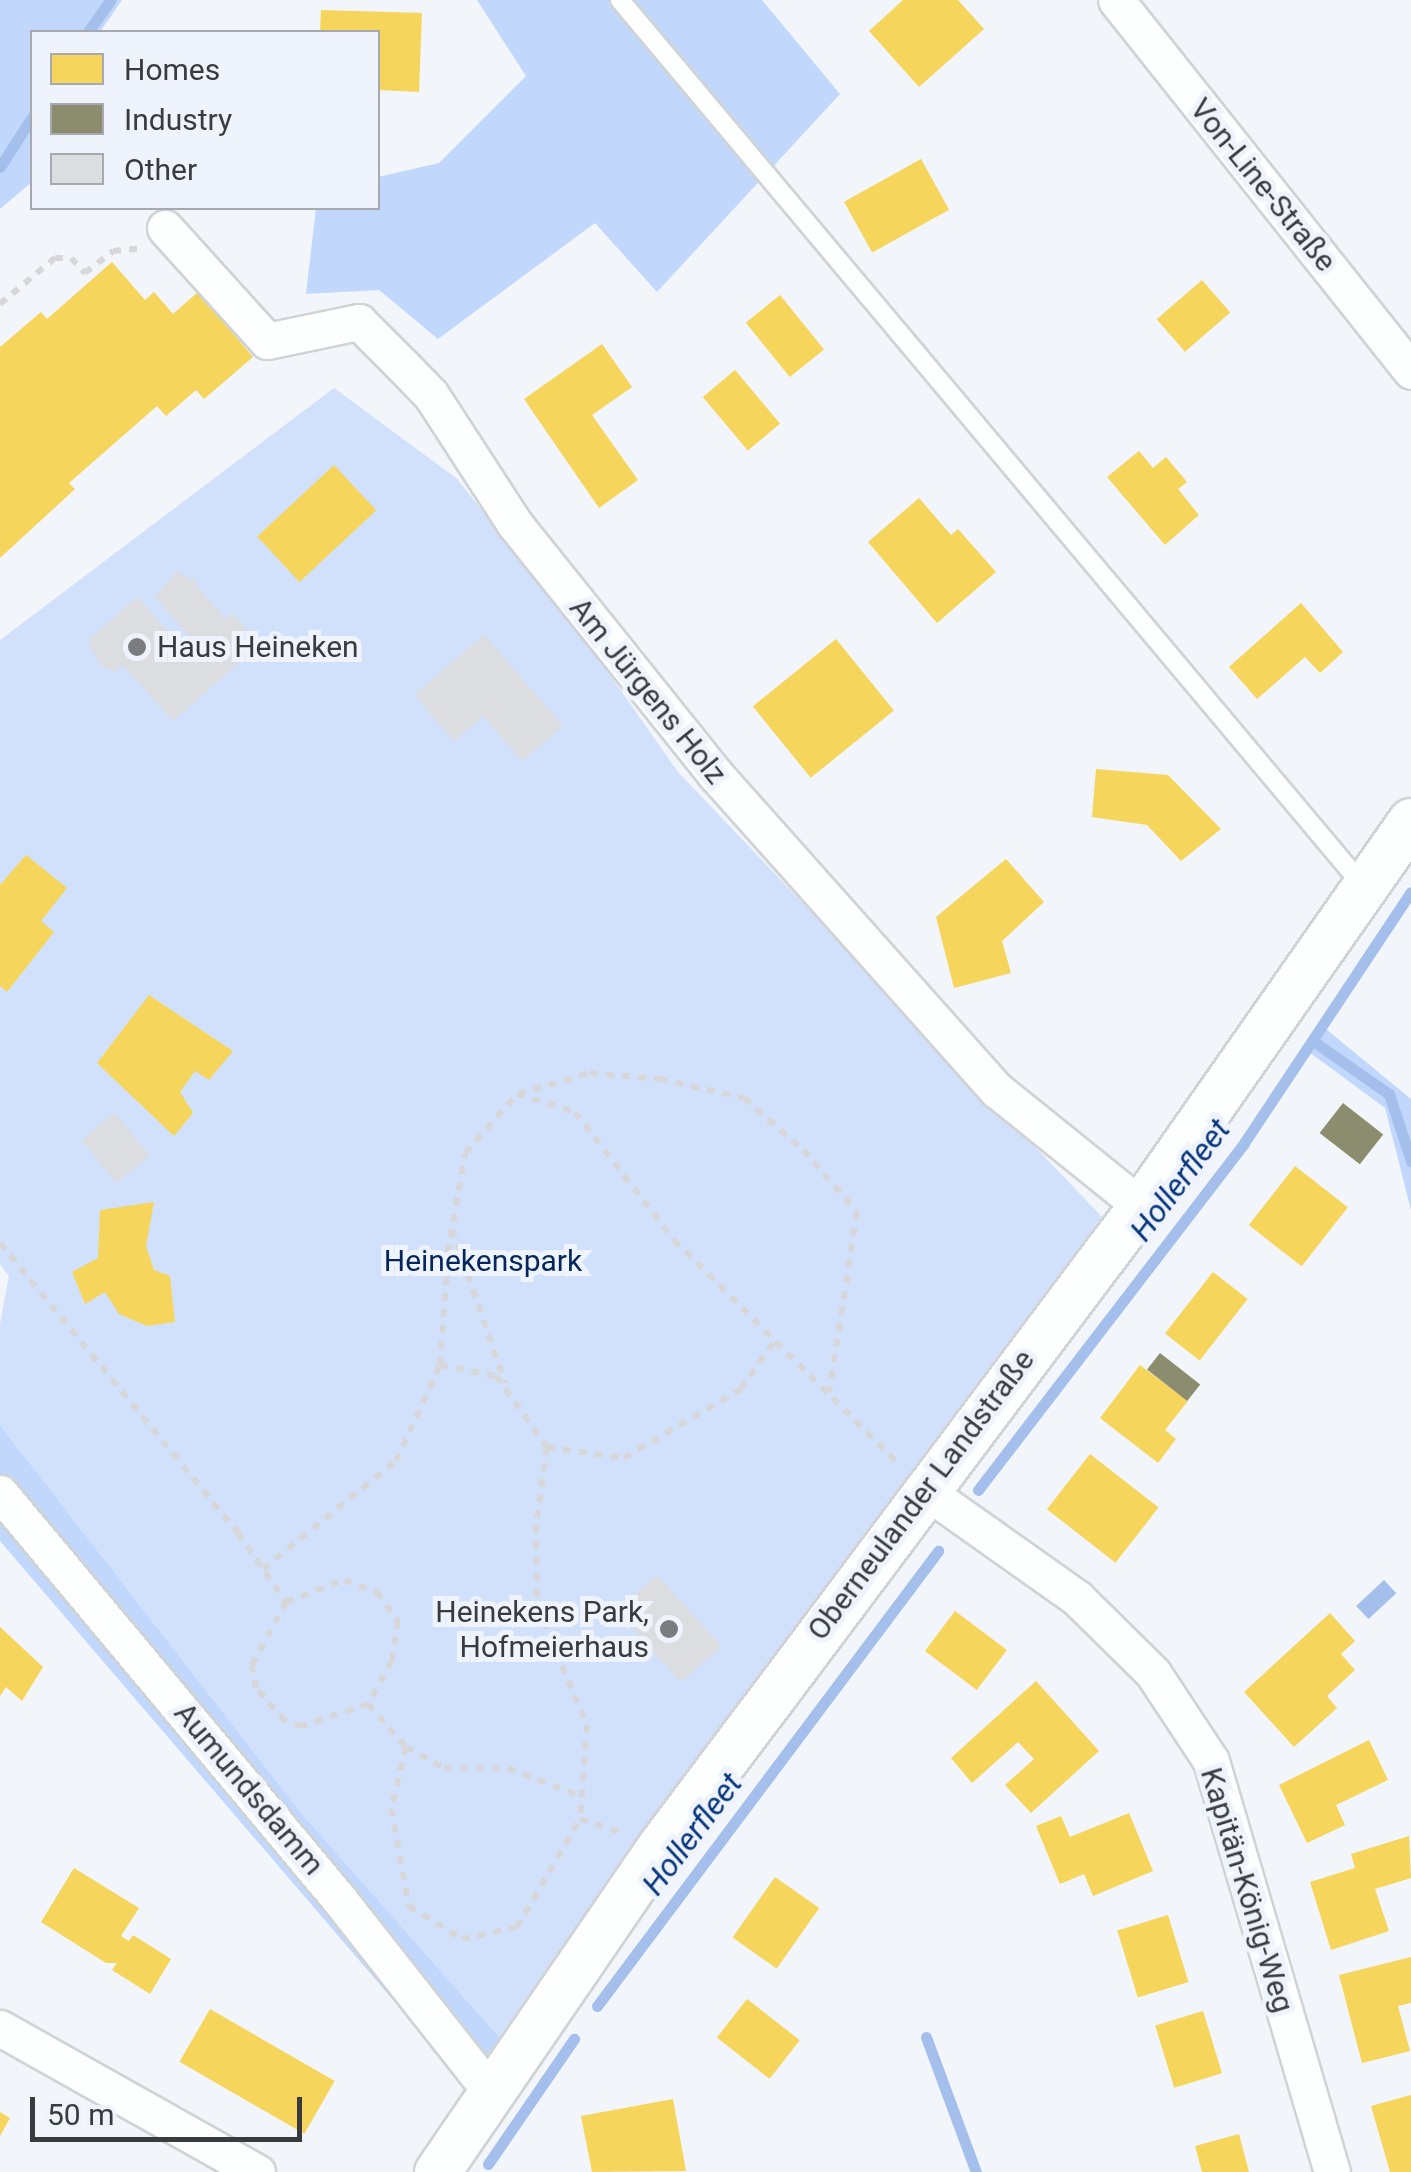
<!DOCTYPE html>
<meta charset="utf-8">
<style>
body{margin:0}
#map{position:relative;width:1411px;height:2172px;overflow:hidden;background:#f2f5f9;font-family:Roboto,sans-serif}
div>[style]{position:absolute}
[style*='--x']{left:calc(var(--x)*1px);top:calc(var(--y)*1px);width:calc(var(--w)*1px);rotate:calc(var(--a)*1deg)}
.green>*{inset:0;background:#d2e1fb}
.forest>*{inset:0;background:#c1d8fc}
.water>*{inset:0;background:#a4bfeb;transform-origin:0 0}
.homes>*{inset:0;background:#f6d55c;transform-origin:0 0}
.industry>*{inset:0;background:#8c8c6e;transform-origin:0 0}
.stream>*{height:11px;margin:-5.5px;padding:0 5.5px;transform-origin:5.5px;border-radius:5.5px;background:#a4bfeb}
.building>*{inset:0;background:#dbdde0;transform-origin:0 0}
.path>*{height:6px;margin-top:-3px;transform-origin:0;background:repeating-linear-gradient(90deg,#d7d7d9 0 8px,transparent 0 16px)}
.roads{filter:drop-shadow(2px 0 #d0d3d6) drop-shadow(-2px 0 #d0d3d6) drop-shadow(0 2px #d0d3d6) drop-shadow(0 -2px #d0d3d6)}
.service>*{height:18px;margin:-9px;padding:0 9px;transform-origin:9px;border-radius:9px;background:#fdfefe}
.minor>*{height:35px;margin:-17.5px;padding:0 17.5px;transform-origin:17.5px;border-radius:17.5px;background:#fdfefe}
.tertiary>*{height:45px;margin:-22.5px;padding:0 22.5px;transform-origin:22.5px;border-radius:22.5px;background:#fdfefe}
.dots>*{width:28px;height:28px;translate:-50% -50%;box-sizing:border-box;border:5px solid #eff4fc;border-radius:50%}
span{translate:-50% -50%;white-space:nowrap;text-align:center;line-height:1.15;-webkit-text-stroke:10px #eff4fc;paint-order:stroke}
.street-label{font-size:30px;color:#393b3e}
.poi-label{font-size:30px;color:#393b3e}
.left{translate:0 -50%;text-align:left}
.right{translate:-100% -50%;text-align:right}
.park-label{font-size:30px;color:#04265b}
.water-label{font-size:32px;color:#08367c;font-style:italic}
.legend{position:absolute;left:30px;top:30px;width:350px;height:180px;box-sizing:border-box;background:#eff4fc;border:2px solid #a6aab0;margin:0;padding:12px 18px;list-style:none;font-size:30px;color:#393b3e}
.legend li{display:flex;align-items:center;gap:20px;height:50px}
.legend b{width:50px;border:2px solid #a6aab0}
.scale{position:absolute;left:30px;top:2097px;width:272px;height:45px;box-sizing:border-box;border:5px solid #393b3e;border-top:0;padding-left:12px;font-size:30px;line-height:35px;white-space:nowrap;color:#393b3e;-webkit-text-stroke:8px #eff4fc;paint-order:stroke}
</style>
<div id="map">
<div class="green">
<i style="clip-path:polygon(334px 388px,456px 478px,572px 621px,678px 772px,1102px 1217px,500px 2038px,301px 1813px,0 1425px,0 1324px,9px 1276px,0 1264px,0 640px)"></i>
</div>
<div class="forest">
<i style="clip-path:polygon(0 0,122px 0,100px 32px,32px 32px,32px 182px,0 209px)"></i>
<i style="clip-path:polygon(477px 0,762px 0,840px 94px,657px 292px,595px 223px,438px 339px,379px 290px,306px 294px,316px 208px,378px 208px,378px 177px,439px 163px,526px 76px)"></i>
<i style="clip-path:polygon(1326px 1029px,1411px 1099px,1411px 1210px,1385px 1108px,1309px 1052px)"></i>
<i style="clip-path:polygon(0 1425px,301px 1813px,500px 2038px,465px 2084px,0 1541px)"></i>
</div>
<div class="water">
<i style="left:1384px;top:1580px;width:18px;height:38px;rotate:47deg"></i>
</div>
<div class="homes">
<i style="clip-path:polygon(903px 0,958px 0,984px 29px,919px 87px,869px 31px)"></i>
<i style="clip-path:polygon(321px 10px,422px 13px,419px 92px,378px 90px,378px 32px,320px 32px)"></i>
<i style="left:921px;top:159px;width:58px;height:88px;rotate:61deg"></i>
<i style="clip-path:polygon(112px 262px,145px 300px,154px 292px,173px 314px,198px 292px,253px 357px,204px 399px,196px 390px,166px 416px,157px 406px,69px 483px,75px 489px,0 558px,0 347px,41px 312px,47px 319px)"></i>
<i style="left:1202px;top:280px;width:43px;height:60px;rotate:49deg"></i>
<i style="left:780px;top:295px;width:70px;height:44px;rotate:51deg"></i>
<i style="clip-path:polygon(602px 344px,632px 387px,592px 415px,638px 480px,599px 508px,524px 399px)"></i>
<i style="left:735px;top:370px;width:70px;height:42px;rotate:50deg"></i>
<i style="clip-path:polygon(1139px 451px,1153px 468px,1166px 457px,1187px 482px,1178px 489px,1199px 515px,1165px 545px,1107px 477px)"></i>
<i style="left:334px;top:465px;width:62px;height:105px;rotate:47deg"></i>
<i style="clip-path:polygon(919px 498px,951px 535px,958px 529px,996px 572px,937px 623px,868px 542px)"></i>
<i style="clip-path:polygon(1301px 603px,1343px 652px,1320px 673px,1305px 657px,1257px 699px,1229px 667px)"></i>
<i style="left:836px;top:639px;width:92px;height:107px;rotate:51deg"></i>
<i style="clip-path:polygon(1096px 769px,1168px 775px,1221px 829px,1181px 861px,1147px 825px,1092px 817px)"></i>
<i style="clip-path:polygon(26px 855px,67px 888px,41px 921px,54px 932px,7px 992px,0 986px,0 885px)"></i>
<i style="clip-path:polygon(1006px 859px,1044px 902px,1002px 941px,1011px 973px,954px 988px,936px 917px)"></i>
<i style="clip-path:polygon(149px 995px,233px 1051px,209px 1080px,195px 1071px,180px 1092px,193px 1113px,174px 1136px,97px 1063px)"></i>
<i style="left:1295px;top:1166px;width:67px;height:75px;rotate:38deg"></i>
<i style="clip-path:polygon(154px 1202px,146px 1246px,154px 1270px,170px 1276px,175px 1322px,147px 1326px,119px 1314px,105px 1292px,85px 1304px,72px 1272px,98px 1258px,100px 1210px)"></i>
<i style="left:1213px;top:1272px;width:44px;height:78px;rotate:38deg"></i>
<i style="clip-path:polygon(1140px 1365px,1188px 1401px,1165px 1430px,1176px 1439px,1158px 1463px,1100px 1418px)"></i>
<i style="left:1090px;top:1454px;width:87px;height:70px;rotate:38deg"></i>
<i style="left:955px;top:1611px;width:65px;height:50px;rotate:37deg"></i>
<i style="clip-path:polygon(1330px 1613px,1355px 1641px,1341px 1654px,1355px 1670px,1327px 1696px,1337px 1708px,1294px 1747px,1244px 1692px)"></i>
<i style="clip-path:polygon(0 1627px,43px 1667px,22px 1701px,6px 1687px,0 1696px)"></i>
<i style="clip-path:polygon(1036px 1681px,1099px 1751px,1031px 1813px,1005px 1785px,1034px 1759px,1018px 1742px,972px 1783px,951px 1758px)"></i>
<i style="clip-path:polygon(1369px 1740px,1388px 1780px,1336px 1805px,1345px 1825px,1307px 1843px,1279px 1785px)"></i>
<i style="clip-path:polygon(1129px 1813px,1153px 1871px,1093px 1896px,1084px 1874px,1060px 1884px,1036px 1826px,1061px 1816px,1070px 1837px)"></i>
<i style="clip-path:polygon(1409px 1836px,1411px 1878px,1375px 1889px,1389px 1931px,1331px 1950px,1310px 1882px,1355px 1868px,1351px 1854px)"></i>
<i style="clip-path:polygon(74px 1868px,139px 1908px,121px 1936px,129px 1941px,133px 1935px,171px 1959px,150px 1994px,112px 1970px,117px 1963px,106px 1963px,41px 1922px)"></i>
<i style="left:775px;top:1877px;width:54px;height:74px;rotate:35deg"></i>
<i style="left:1168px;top:1915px;width:70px;height:53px;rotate:73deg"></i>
<i style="clip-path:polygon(1411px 1957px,1411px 2003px,1398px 2006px,1410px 2051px,1362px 2063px,1339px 1975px)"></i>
<i style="left:747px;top:1999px;width:67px;height:49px;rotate:38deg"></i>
<i style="left:210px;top:2009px;width:144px;height:61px;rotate:30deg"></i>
<i style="left:1203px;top:2011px;width:65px;height:50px;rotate:73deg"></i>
<i style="clip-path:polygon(1411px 2095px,1411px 2172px,1390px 2172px,1371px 2106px)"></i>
<i style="clip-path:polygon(673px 2099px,686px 2171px,592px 2172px,581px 2116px)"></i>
<i style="clip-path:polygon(0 2112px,10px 2118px,0 2136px)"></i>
<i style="clip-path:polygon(1239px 2134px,1249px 2172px,1202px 2172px,1195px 2146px)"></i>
</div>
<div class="industry">
<i style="left:1343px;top:1103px;width:51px;height:38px;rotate:38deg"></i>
<i style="left:1160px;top:1353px;width:51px;height:21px;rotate:38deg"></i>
</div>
<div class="stream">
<i style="--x:88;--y:32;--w:39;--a:-55"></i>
<i style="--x:0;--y:167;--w:59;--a:-57.4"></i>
<i style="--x:1313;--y:1041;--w:93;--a:34.9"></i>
<i style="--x:1389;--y:1094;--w:71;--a:71.8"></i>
<i style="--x:978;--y:1490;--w:437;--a:-52.5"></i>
<i style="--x:1244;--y:1143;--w:301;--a:-56.4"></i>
<i style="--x:597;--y:2006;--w:569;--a:-53.15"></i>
<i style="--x:926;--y:2037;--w:144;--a:69.7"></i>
<i style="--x:488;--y:2164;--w:152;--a:-55.5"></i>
</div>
<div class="building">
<i style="clip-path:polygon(177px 571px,192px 581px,197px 577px,195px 584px,225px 619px,232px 613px,260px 644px,173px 721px,123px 665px,115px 672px,100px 665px,88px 641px,137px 597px,186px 652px,192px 639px,155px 597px)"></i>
<i style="clip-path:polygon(484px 635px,563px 726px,522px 761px,483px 716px,454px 741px,414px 695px)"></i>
<i style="left:115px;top:1113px;width:55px;height:43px;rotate:51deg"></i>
<i style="left:657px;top:1575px;width:96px;height:54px;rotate:48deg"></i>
</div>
<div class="path">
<i style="--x:0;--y:304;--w:72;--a:-39.9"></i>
<i style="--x:55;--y:258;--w:16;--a:0"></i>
<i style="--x:71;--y:258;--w:21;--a:47"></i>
<i style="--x:85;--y:273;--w:36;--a:-38"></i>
<i style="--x:113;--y:251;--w:25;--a:-5"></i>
<i style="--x:518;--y:1094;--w:75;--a:-16.3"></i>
<i style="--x:590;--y:1073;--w:70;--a:4.9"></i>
<i style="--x:660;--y:1079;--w:86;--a:12.7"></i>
<i style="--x:744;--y:1098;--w:79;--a:41.4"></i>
<i style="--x:803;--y:1150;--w:82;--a:48.9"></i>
<i style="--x:857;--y:1212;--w:182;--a:98.8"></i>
<i style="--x:452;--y:1229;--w:163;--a:71"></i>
<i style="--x:0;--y:1243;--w:375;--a:50.6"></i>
<i style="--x:238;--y:1533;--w:84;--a:55.2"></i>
<i style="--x:440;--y:1365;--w:112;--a:-85.9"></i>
<i style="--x:448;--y:1253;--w:101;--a:-80.4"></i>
<i style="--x:465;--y:1153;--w:79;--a:-48.6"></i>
<i style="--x:517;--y:1094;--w:61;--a:17.2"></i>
<i style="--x:575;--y:1112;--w:162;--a:52.3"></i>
<i style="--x:674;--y:1240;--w:319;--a:44.9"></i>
<i style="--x:547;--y:1447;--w:78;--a:8.1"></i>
<i style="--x:624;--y:1458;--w:136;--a:-30.5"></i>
<i style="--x:741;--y:1389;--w:63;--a:-55.3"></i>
<i style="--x:263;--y:1569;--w:171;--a:-39.1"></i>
<i style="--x:396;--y:1461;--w:106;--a:-65.4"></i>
<i style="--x:440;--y:1365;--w:57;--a:11.1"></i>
<i style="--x:496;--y:1376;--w:87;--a:54.3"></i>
<i style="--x:547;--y:1447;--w:79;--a:98"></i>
<i style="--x:536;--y:1525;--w:82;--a:89.3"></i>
<i style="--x:537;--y:1607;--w:128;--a:67"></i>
<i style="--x:587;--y:1725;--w:94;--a:94.3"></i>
<i style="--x:344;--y:1580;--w:35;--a:20"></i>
<i style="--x:377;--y:1592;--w:36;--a:54"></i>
<i style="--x:398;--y:1621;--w:40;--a:98.5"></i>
<i style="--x:392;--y:1661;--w:49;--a:119.2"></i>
<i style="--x:368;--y:1704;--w:70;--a:161.6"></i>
<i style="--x:302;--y:1726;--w:18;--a:-164"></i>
<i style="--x:285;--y:1721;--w:44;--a:-131.3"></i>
<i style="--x:256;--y:1688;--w:23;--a:-100"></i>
<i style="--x:252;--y:1665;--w:72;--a:-61.6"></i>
<i style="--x:286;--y:1602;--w:62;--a:-20.8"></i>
<i style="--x:368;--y:1704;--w:57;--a:48.5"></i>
<i style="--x:406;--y:1747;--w:64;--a:103.6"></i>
<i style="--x:391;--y:1809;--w:99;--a:79.5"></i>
<i style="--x:409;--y:1906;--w:62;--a:31.9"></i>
<i style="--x:462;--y:1939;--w:56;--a:-12.3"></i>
<i style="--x:517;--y:1927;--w:125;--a:-59.7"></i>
<i style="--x:580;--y:1819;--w:45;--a:18"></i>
<i style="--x:406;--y:1747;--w:43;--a:28.9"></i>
<i style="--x:444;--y:1768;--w:64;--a:0"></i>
<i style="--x:508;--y:1768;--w:79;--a:21.4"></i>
</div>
<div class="roads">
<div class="service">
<i style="--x:620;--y:0;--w:1158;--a:50.01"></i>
</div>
<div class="minor">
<i style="--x:1116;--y:0;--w:474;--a:51.5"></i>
<i style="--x:165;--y:228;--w:152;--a:47.9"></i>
<i style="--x:267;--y:341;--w:94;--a:-11.7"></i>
<i style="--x:359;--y:322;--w:62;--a:45"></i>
<i style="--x:403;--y:366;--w:40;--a:46"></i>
<i style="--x:431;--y:395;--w:153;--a:57"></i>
<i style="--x:514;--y:523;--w:322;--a:51.3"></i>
<i style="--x:715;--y:774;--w:424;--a:48.3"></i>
<i style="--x:997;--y:1090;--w:185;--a:38.9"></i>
<i style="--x:923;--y:1489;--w:189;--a:35.3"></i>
<i style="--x:1077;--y:1598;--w:107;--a:44.6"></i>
<i style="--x:1153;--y:1673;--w:105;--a:56.6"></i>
<i style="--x:1211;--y:1761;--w:428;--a:73.6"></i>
<i style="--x:0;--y:1493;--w:529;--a:50.14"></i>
<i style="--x:339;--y:1899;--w:244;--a:51.8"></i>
<i style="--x:0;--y:2028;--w:295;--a:29.3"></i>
</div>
<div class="tertiary">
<i style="--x:437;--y:2172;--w:396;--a:-55.6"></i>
<i style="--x:661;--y:1845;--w:799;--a:-53.09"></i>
<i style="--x:1141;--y:1206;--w:470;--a:-55"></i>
</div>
</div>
<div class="dots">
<i style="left:137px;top:647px;background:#7a7c7f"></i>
<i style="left:669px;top:1629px;background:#7a7c7f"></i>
</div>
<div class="street-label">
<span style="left:1263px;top:185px;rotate:51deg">Von-Line-Straße</span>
<span style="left:648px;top:691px;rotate:51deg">Am Jürgens Holz</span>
<span style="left:921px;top:1495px;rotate:-53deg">Oberneulander Landstraße</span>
<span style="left:249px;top:1789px;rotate:50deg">Aumundsdamm</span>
<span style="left:1247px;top:1890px;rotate:73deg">Kapitän-König-Weg</span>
</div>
<div class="poi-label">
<span class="left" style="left:157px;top:647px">Haus Heineken</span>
<span class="right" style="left:649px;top:1629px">Heinekens Park,<br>Hofmeierhaus</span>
</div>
<div class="park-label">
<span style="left:483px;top:1261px">Heinekenspark</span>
</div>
<div class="water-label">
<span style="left:1180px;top:1180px;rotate:-53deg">Hollerfleet</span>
<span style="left:692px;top:1834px;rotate:-53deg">Hollerfleet</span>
</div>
<ul class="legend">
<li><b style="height:28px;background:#f6d55c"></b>Homes</li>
<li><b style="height:28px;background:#8c8c6e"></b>Industry</li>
<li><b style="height:28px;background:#dbdde0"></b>Other</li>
</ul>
<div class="scale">50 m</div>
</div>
